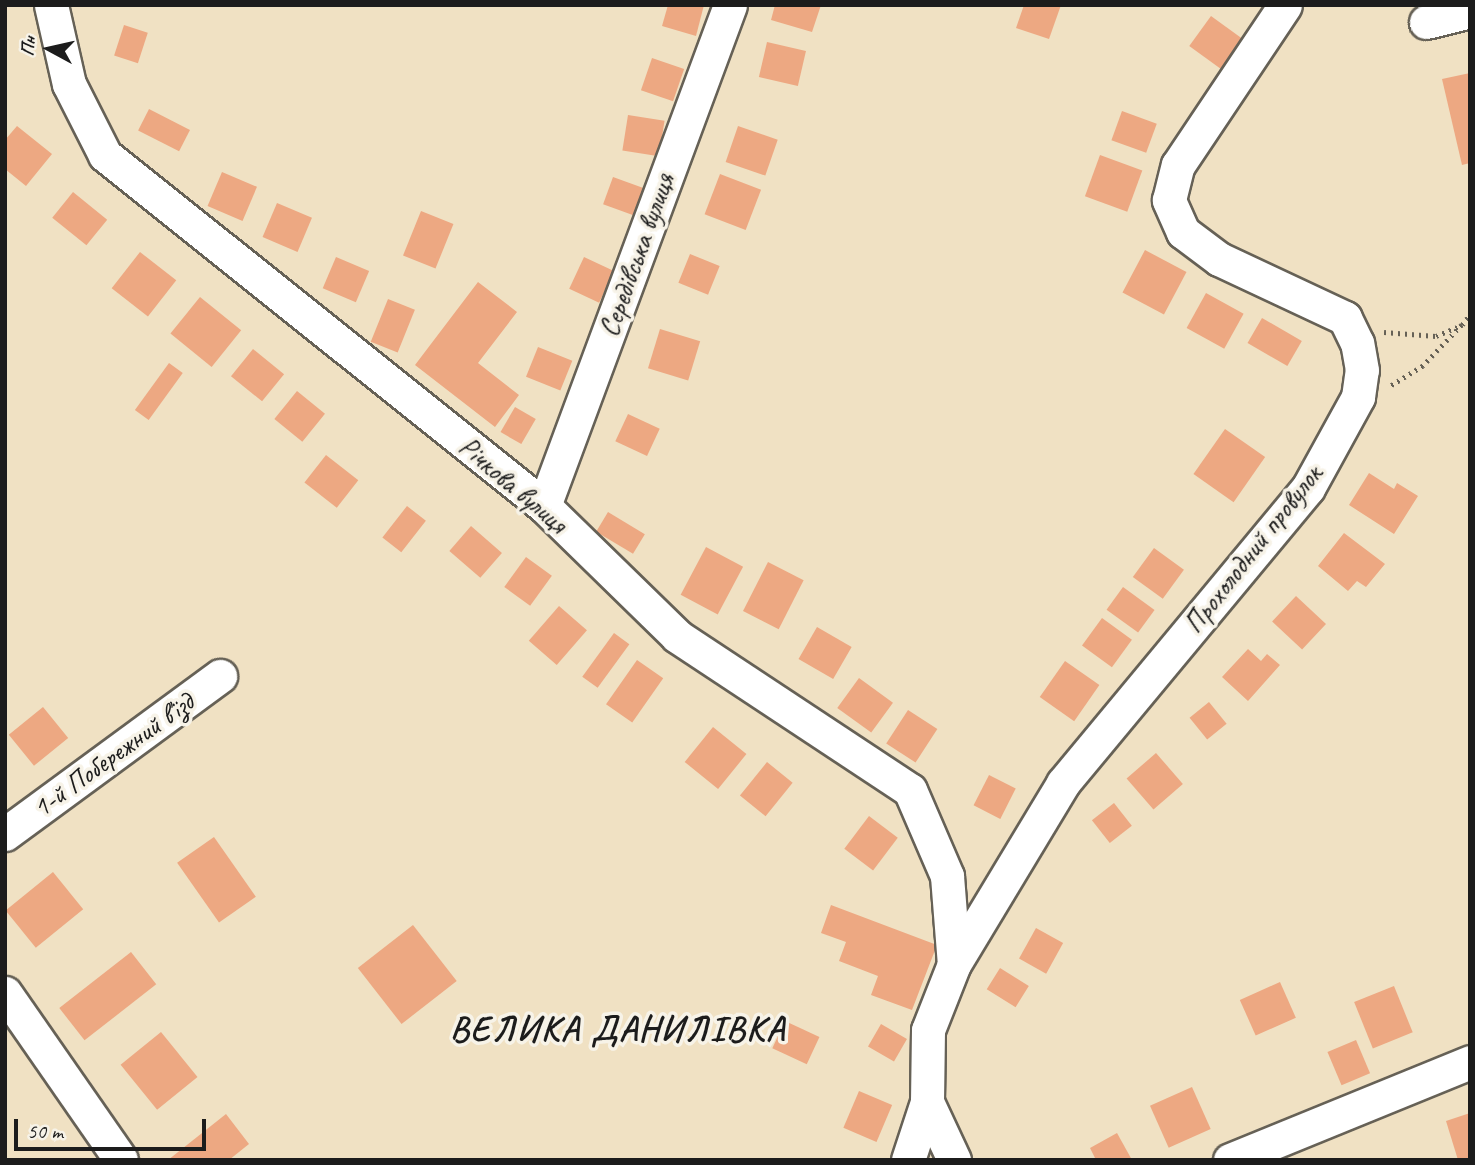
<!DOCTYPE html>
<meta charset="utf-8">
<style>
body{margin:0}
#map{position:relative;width:1475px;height:1165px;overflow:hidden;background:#f0e1c3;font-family:Caveat,sans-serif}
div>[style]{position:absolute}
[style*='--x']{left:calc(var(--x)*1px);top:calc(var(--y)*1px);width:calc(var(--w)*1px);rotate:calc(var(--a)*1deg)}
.building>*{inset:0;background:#eda882;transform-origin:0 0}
.path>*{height:4.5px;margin-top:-2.25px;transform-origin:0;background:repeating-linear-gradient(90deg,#666156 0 2px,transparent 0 7px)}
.roads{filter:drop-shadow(2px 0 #666156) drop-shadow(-2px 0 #666156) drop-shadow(0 2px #666156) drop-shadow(0 -2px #666156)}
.minor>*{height:33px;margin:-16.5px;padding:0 16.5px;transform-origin:16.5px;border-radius:16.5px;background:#fff}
span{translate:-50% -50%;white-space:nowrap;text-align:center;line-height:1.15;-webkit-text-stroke:7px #f7f3e8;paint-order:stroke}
.street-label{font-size:28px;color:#1c1c1c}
.district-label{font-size:35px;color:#1c1c1c;font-weight:700;letter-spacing:2px}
.frame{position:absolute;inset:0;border:7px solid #1c1c1c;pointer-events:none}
.north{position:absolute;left:14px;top:14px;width:70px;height:70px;-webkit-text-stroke:5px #f7f3e8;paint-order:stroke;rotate:278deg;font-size:19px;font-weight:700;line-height:28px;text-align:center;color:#1c1c1c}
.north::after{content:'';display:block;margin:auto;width:24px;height:32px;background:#1c1c1c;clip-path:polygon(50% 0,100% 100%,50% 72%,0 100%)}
.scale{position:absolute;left:14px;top:1119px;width:192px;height:32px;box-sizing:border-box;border:4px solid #1c1c1c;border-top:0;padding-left:9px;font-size:21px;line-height:24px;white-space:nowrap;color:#1c1c1c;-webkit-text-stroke:5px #f7f3e8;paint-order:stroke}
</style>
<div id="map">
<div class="building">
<i style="clip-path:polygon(668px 5px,704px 5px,696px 36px,662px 26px)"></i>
<i style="clip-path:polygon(775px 5px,821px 5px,812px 32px,771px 20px)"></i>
<i style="clip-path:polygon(1024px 5px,1061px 5px,1049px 39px,1016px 28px)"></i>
<i style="left:1211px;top:16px;width:46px;height:37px;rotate:36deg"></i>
<i style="left:124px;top:25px;width:25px;height:32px;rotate:18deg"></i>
<i style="left:767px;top:42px;width:40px;height:36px;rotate:13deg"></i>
<i style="left:652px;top:58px;width:34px;height:34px;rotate:19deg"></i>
<i style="clip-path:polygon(1470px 73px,1470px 163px,1462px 165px,1442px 79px)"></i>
<i style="left:149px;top:109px;width:46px;height:24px;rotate:27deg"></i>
<i style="left:1122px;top:111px;width:37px;height:31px;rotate:20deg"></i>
<i style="left:628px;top:115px;width:37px;height:36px;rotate:9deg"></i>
<i style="clip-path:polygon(17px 126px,52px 154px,26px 186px,5px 169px,5px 140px)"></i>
<i style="left:738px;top:126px;width:42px;height:38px;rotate:19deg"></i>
<i style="left:1100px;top:155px;width:45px;height:44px;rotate:20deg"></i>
<i style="left:222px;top:172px;width:38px;height:37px;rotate:23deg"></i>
<i style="left:720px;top:174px;width:44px;height:43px;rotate:21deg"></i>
<i style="left:613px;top:177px;width:33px;height:29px;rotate:20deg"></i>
<i style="left:73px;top:192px;width:44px;height:33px;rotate:39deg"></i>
<i style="left:277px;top:203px;width:38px;height:37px;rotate:23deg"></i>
<i style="left:421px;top:211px;width:35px;height:48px;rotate:22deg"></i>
<i style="left:1145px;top:250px;width:47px;height:48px;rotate:28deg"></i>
<i style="left:140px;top:252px;width:46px;height:46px;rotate:38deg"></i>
<i style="left:690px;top:254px;width:32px;height:31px;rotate:22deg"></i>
<i style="left:336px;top:257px;width:36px;height:34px;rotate:23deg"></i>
<i style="left:584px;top:257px;width:33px;height:35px;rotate:25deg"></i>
<i style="clip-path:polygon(478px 282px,517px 312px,478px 363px,519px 395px,495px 427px,415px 365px)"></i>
<i style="left:1206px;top:293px;width:43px;height:40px;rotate:29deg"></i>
<i style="left:200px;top:297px;width:53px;height:47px;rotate:39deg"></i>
<i style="left:388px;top:299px;width:29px;height:46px;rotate:22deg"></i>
<i style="left:1262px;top:318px;width:46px;height:29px;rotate:30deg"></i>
<i style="left:660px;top:329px;width:42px;height:41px;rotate:17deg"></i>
<i style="left:538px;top:347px;width:37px;height:32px;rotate:22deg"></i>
<i style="left:253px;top:349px;width:40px;height:35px;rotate:39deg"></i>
<i style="left:169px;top:363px;width:17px;height:58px;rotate:36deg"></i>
<i style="left:297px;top:391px;width:36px;height:36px;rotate:39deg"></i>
<i style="left:515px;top:407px;width:24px;height:29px;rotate:30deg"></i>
<i style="left:628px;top:414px;width:35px;height:30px;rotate:25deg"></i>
<i style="left:1225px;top:429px;width:49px;height:55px;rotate:35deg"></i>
<i style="left:326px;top:455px;width:41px;height:35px;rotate:38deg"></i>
<i style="clip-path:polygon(1369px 473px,1394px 489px,1397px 483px,1418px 496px,1394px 534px,1349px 505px)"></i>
<i style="left:407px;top:506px;width:24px;height:40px;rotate:38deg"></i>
<i style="left:608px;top:512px;width:43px;height:23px;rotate:31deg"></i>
<i style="left:471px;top:526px;width:41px;height:33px;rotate:41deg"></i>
<i style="clip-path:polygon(1344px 533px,1385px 564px,1366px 587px,1357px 581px,1348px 591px,1318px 566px)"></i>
<i style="left:706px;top:547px;width:42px;height:54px;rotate:28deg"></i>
<i style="left:1154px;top:548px;width:37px;height:36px;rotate:36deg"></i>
<i style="left:526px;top:557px;width:32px;height:37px;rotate:36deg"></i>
<i style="left:768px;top:562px;width:40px;height:55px;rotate:27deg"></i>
<i style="left:1123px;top:587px;width:39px;height:28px;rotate:36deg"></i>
<i style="left:1296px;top:596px;width:41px;height:35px;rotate:43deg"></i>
<i style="left:559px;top:606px;width:37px;height:46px;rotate:41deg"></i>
<i style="left:1102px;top:618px;width:37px;height:34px;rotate:36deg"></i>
<i style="left:817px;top:627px;width:40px;height:37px;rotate:30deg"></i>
<i style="left:614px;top:633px;width:19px;height:54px;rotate:36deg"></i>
<i style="clip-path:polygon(1248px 649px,1261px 661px,1267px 654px,1280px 665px,1248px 701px,1222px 677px)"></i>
<i style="left:637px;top:660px;width:32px;height:54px;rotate:35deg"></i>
<i style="left:1065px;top:661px;width:42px;height:44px;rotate:35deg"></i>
<i style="left:859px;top:678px;width:42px;height:37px;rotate:36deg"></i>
<i style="left:1209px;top:702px;width:28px;height:25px;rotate:51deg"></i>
<i style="left:43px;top:707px;width:40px;height:44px;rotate:51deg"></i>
<i style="left:908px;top:710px;width:35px;height:40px;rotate:33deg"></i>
<i style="left:713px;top:727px;width:43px;height:45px;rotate:39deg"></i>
<i style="left:1156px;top:753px;width:41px;height:39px;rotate:49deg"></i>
<i style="left:767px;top:762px;width:33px;height:43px;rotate:39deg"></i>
<i style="left:989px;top:775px;width:30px;height:34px;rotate:27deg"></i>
<i style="left:1114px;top:803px;width:29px;height:28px;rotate:52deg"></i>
<i style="left:869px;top:816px;width:36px;height:41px;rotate:37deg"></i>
<i style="left:214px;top:837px;width:73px;height:45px;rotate:55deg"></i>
<i style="left:53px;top:872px;width:48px;height:61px;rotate:51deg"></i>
<i style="clip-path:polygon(831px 905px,937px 945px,912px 1010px,871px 995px,878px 976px,839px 961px,846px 942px,821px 933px)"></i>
<i style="left:413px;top:925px;width:71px;height:70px;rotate:52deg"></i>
<i style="left:1036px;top:928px;width:31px;height:35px;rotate:29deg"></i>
<i style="left:131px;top:952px;width:41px;height:91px;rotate:52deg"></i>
<i style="left:1000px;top:968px;width:34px;height:25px;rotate:32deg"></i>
<i style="left:1280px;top:982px;width:39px;height:44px;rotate:66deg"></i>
<i style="left:1394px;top:986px;width:50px;height:43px;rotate:68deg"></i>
<i style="left:785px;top:1021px;width:38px;height:30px;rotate:25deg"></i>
<i style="left:881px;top:1024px;width:30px;height:26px;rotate:30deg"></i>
<i style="left:161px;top:1032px;width:58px;height:52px;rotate:51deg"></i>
<i style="left:1356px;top:1040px;width:36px;height:31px;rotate:67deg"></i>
<i style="left:1192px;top:1087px;width:46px;height:46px;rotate:66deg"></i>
<i style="left:859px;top:1091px;width:36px;height:40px;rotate:23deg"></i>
<i style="clip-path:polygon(1470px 1113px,1470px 1160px,1458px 1160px,1446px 1121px)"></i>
<i style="clip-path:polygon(226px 1114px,249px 1144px,229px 1160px,168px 1160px)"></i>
<i style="clip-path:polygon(1117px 1133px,1132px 1160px,1096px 1160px,1090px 1148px)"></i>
</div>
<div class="path">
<i style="--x:1462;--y:325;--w:14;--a:-54"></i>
<i style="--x:1384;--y:332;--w:52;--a:4.4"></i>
<i style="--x:1436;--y:336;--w:28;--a:-23"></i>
<i style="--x:1462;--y:325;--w:57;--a:133.6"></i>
<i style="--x:1423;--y:366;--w:39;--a:148"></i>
</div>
<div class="roads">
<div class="minor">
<i style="--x:51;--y:5;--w:81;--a:77.2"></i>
<i style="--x:69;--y:84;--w:80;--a:63.1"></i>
<i style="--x:105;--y:155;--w:562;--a:38.64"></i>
<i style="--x:544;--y:506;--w:186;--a:44.3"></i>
<i style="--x:677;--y:636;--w:279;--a:33.5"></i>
<i style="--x:910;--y:790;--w:94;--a:66.7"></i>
<i style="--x:947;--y:876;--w:88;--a:85.5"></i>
<i style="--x:1426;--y:22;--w:45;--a:-14"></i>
<i style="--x:544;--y:506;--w:534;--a:-69.63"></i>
<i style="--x:5;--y:834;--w:267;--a:-36.3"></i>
<i style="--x:5;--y:993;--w:203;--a:55.2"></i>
<i style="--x:927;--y:1102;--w:64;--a:65"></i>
<i style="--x:908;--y:1160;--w:61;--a:-71.9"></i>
<i style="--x:927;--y:1102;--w:72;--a:-89.2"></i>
<i style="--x:928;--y:1030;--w:71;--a:-68.5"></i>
<i style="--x:954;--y:964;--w:211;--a:-58.9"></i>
<i style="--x:1063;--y:783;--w:383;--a:-50.3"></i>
<i style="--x:1308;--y:488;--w:104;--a:-61.2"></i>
<i style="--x:1358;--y:397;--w:27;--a:-82"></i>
<i style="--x:1362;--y:370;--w:27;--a:-100"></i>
<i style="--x:1357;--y:343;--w:28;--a:-116"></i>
<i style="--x:1345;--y:318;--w:139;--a:-154.9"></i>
<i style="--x:1219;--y:259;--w:45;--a:-143.1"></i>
<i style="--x:1183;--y:232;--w:35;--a:-114"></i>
<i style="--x:1169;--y:200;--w:36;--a:-76"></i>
<i style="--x:1178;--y:165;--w:192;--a:-56.2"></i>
<i style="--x:1230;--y:1160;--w:259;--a:-22.2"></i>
</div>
</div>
<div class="street-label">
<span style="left:637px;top:255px;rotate:-70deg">Середівська вулиця</span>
<span style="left:513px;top:485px;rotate:40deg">Річкова вулиця</span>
<span style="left:1253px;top:549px;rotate:-52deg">Прохолодний провулок</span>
<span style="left:113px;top:755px;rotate:-36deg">1-й Побережний в'їзд</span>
</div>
<div class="district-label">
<span style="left:618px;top:1029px">ВЕЛИКА ДАНИЛІВКА</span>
</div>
<div class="frame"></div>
<div class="north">Пн</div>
<div class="scale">50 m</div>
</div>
